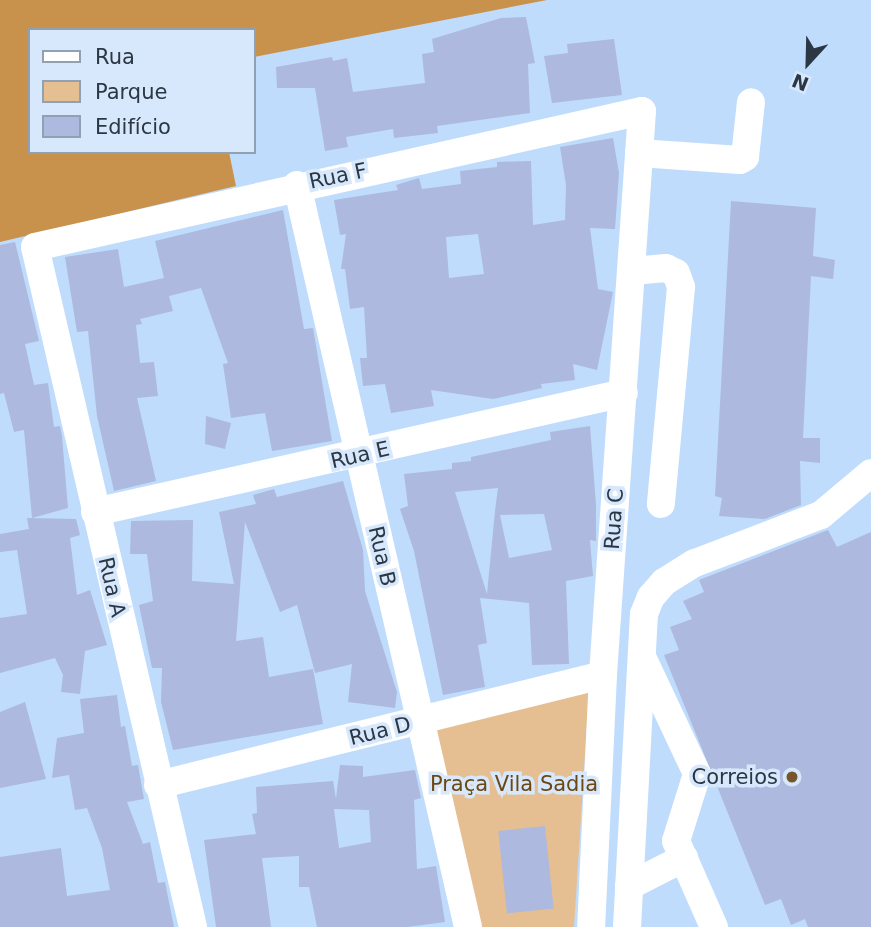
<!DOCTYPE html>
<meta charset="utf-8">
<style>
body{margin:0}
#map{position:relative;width:871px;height:927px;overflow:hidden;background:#bfdcfd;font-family:"DejaVu Sans",sans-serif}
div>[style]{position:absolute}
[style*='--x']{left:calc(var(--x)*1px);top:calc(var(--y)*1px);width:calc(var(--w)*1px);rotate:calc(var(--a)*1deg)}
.green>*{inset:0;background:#e5bf92}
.forest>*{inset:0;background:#c8924c}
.building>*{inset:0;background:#adb9de;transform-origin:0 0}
.minor>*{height:28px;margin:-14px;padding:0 14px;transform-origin:14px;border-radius:14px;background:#fff}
.dots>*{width:19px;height:19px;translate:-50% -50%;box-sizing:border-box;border:4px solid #d7e8fc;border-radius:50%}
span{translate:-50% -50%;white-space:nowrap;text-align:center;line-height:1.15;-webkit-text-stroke:7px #d7e8fc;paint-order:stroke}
.street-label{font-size:21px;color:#2b3744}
.poi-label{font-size:21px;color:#2b3744}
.right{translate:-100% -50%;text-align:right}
.park-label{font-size:21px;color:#6c4712}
.legend{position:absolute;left:28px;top:28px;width:228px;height:126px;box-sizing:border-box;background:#d7e8fc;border:2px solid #92a1b2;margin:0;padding:9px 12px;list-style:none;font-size:21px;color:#2b3744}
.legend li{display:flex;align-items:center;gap:14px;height:35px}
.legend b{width:35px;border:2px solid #92a1b2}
.north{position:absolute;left:773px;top:28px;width:70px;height:70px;-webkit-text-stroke:5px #d7e8fc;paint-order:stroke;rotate:202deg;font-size:19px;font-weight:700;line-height:28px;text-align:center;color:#2b3744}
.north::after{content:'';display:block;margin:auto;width:24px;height:32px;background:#2b3744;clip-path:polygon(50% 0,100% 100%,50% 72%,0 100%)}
</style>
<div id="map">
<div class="green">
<i style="clip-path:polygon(589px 692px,574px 927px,476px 927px,430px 730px)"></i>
</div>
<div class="forest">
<i style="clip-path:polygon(0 0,547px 0,254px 57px,254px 30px,30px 30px,30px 152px,229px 152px,236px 186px,0 242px)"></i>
</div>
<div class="building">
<i style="clip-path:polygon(526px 17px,535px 63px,528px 64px,530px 113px,437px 126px,438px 133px,394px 138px,393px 129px,346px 137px,348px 147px,325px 151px,315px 88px,277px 88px,276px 67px,332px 57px,333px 61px,347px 58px,353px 92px,425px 83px,422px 54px,434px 52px,432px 39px,501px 18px)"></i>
<i style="clip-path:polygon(614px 39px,622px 95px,552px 103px,544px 56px,568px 53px,567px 44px)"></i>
<i style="clip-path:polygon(evenodd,613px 138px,619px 173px,615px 229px,590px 228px,598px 289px,613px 292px,597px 370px,573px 364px,575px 380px,541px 384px,542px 388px,493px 399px,431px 390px,434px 406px,391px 413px,385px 384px,363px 386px,360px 358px,367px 358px,364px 307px,350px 309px,345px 269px,341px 269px,346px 234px,340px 235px,334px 200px,398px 190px,396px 185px,419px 178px,422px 189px,461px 184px,460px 171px,497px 167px,497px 162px,531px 161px,533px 225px,565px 220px,566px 185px,560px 147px,613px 138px,478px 234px,484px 274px,449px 278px,446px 237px,478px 234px)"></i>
<i style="clip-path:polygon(731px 201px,816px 208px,813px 256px,835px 260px,833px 279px,811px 276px,803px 438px,820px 438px,820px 463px,800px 461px,801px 505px,765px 519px,719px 516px,722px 498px,715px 496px)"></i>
<i style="clip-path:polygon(283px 210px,304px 329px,313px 328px,332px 441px,272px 451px,265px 413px,231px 418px,223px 364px,228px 363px,201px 288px,169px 296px,173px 311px,140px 319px,142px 324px,136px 325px,140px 363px,154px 362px,158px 396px,137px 398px,156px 481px,114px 491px,97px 416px,88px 331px,77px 332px,65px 257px,118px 249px,124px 287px,164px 278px,155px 241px)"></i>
<i style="clip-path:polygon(15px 242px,39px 341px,25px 344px,34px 385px,48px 383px,54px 427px,60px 426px,62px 436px,68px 508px,32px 518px,24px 430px,14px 432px,4px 393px,0 394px,0 245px)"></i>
<i style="clip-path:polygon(206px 416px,231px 423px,225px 449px,205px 444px)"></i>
<i style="clip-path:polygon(evenodd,590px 426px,596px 505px,596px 541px,590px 540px,593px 576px,566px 581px,569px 664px,532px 665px,529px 603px,480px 598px,487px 643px,478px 645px,485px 687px,443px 695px,414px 551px,400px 509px,408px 506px,404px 474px,452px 469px,452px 463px,471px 461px,471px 457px,551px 440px,550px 432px,590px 426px,498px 488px,495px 511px,487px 594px,455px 492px,498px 488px,590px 426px,544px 514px,552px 550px,509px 558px,500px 515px,544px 514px)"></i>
<i style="clip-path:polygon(343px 481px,363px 550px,365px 591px,397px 692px,395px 708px,348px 702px,352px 664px,315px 673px,297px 605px,280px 612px,245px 522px,236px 641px,263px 637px,269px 677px,313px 669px,323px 724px,173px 750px,161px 702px,162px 668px,152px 668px,139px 605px,153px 601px,147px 554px,130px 554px,131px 521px,193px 520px,192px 581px,234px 584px,219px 512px,256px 504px,253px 495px,274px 489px,277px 497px)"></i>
<i style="clip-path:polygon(27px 518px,76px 519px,80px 535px,70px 538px,77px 595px,90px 590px,107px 645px,85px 651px,80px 694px,61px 692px,63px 675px,55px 658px,0 673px,0 618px,27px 614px,17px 550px,0 552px,0 534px,29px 529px)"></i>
<i style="clip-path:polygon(828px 530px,837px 547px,871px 532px,871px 927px,808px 927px,805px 919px,791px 925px,781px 899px,765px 905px,664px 655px,679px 650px,670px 627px,692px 619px,683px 601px,704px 592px,699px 580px)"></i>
<i style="clip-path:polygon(117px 695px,121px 727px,125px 726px,132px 766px,138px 765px,144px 799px,127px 802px,143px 844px,150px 842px,158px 883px,165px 882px,174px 927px,0 927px,0 857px,61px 848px,67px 896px,110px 890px,102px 848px,87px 808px,75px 810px,69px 775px,52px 778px,57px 738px,84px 733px,80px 699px)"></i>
<i style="clip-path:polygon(25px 702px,46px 779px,0 788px,0 712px)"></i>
<i style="clip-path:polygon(evenodd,340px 765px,363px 766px,363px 777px,415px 770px,421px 798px,414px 800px,417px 869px,436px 866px,445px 922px,407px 927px,317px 927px,309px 887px,299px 887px,299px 856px,262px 858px,271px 927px,216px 927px,204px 840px,256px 834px,252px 814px,257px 813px,256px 787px,333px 781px,336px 799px,340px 765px,334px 809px,369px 810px,371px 842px,339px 848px,334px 809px)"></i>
<i style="left:545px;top:826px;width:83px;height:47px;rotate:84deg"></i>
</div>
<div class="minor">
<i style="--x:639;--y:153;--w:101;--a:4"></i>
<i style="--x:740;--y:160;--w:6;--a:-31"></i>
<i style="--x:745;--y:157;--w:55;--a:-83.8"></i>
<i style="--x:297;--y:185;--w:761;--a:77.02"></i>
<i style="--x:632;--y:271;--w:34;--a:-5"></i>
<i style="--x:666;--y:268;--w:11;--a:27"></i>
<i style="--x:676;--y:273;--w:15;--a:70"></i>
<i style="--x:681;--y:287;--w:218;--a:95.3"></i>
<i style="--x:95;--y:512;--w:542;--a:-12.68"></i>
<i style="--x:643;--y:659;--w:127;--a:64.8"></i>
<i style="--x:697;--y:774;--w:70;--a:107.4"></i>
<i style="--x:676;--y:841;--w:94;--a:66.2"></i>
<i style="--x:158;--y:785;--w:458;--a:-13.9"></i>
<i style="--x:629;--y:886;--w:62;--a:-27"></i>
<i style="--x:193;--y:927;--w:698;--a:-103.08"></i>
<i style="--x:35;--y:247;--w:622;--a:-12.63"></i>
<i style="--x:642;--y:111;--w:565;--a:93.96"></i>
<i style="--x:603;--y:675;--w:252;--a:92.7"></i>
<i style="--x:627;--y:927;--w:313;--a:-86.9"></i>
<i style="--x:644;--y:614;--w:18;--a:-68"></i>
<i style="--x:651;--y:597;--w:20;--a:-49"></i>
<i style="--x:664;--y:582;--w:36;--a:-32"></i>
<i style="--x:695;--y:563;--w:135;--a:-20.9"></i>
<i style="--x:821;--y:515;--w:65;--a:-40"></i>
</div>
<div class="dots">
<i style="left:792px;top:777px;background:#76562c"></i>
</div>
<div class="street-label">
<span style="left:338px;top:176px;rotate:-12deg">Rua F</span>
<span style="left:360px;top:455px;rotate:-13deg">Rua E</span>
<span style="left:614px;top:519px;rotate:-86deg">Rua C</span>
<span style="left:382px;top:556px;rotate:77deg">Rua B</span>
<span style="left:112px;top:587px;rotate:77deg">Rua A</span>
<span style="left:380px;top:731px;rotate:-14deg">Rua D</span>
</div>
<div class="poi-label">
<span class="right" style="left:778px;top:777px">Correios</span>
</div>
<div class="park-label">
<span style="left:514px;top:784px">Praça Vila Sadia</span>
</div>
<ul class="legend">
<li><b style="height:9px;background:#fff"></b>Rua</li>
<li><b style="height:19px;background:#e5bf92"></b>Parque</li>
<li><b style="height:19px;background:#adb9de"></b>Edifício</li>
</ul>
<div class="north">N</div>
</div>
